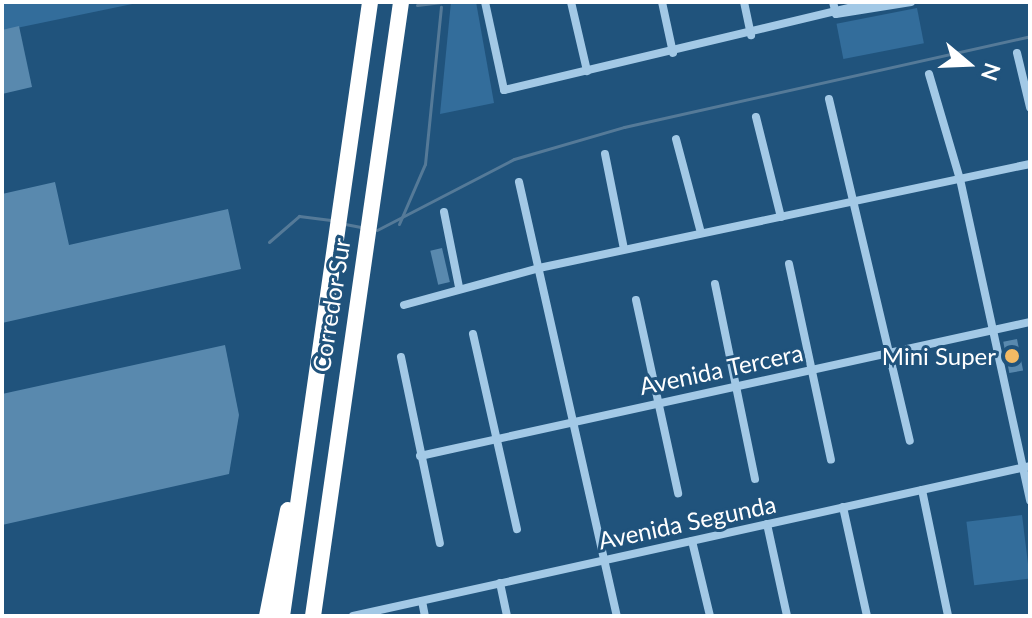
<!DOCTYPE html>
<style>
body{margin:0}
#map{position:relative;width:1032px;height:618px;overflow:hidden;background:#20537c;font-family:Lato,sans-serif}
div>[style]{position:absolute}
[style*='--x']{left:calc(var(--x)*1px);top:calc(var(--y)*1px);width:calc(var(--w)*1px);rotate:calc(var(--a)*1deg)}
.green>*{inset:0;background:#336d9b;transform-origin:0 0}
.stream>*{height:3px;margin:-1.5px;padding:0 1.5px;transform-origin:1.5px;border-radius:1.5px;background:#557a98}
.building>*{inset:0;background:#5989ae;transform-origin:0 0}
.street>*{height:8px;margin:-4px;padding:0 4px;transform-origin:4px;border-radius:4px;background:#a3c9e6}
.highway>*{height:16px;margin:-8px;padding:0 8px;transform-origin:8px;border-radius:8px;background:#fff}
.dots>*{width:22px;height:22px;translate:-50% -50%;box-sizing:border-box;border:4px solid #20537c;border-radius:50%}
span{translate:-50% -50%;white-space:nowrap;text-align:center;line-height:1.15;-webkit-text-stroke:6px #20537c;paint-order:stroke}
.street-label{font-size:24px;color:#fff}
.poi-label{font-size:24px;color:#fff}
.right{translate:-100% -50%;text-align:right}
.frame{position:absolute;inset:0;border:4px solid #fff;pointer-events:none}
.north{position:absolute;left:928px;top:24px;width:80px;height:80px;-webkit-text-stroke:6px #20537c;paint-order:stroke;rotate:109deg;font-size:22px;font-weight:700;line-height:32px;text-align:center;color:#fff}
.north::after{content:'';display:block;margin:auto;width:28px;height:36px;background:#fff;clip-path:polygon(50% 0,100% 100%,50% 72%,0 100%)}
</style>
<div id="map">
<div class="green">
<i style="clip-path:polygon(2px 2px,142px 2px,2px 31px)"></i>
<i style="clip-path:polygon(451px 2px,476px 2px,494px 103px,440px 114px)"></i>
<i style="left:917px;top:8px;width:36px;height:82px;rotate:79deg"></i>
<i style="left:1022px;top:515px;width:64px;height:56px;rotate:83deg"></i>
</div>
<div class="stream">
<i style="--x:417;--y:5;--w:25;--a:-7"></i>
<i style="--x:345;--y:224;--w:16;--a:11"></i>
<i style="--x:399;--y:224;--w:65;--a:-66.6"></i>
<i style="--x:425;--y:164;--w:158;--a:-84.2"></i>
<i style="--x:377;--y:230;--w:154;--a:-27.4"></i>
<i style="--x:514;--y:159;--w:115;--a:-16.2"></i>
<i style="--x:624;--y:127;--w:416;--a:-12.6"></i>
<i style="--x:269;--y:242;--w:40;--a:-41"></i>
<i style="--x:299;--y:216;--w:32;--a:7"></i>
</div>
<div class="building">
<i style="clip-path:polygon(19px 26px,32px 87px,2px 94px,2px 30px)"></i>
<i style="clip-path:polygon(55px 182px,69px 245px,228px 209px,241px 269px,2px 323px,2px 194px)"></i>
<i style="left:442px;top:248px;width:35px;height:12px;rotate:77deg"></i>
<i style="left:1017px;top:339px;width:32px;height:14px;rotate:79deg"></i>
<i style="clip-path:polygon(225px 345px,239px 415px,229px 474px,2px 525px,2px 394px)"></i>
</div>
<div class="street">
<i style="--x:485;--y:2;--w:90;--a:77.8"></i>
<i style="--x:504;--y:90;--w:378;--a:-13.4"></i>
<i style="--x:571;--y:2;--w:71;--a:76.9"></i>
<i style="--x:662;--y:2;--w:52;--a:77.8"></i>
<i style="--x:744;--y:2;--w:34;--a:78"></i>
<i style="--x:833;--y:2;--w:12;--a:76"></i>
<i style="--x:836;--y:14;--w:76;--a:-9.1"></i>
<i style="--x:1017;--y:53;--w:56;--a:76.5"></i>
<i style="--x:929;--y:74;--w:109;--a:73.6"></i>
<i style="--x:960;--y:179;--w:329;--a:77.7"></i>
<i style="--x:829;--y:99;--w:351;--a:76.7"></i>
<i style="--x:756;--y:117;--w:103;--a:76"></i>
<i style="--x:676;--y:139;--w:97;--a:75.1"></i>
<i style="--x:605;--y:154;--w:97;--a:78.7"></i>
<i style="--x:519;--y:182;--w:445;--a:77.3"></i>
<i style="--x:444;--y:212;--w:76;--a:78.7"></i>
<i style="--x:789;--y:264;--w:200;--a:77.9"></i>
<i style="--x:715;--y:284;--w:199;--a:78.4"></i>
<i style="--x:636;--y:300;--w:198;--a:77.7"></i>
<i style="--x:404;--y:305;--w:140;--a:-15.3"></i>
<i style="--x:539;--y:268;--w:502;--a:-11.96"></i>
<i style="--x:473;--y:334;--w:200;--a:77.3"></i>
<i style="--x:401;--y:357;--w:190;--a:78.2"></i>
<i style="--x:420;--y:456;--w:625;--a:-12.39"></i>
<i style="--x:922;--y:490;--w:129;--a:78.3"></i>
<i style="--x:843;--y:507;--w:112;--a:77.6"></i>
<i style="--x:767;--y:524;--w:94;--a:77.7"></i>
<i style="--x:692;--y:541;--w:77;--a:76.5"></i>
<i style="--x:500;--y:583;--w:34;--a:78"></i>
<i style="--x:422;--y:601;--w:15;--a:79"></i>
<i style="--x:353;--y:616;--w:693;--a:-12.49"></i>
</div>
<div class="highway">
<i style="--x:267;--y:616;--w:108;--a:-78.8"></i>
<i style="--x:282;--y:616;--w:620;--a:-81.84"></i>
<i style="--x:313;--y:616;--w:620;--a:-81.84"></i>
</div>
<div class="dots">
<i style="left:1012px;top:356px;background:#f3ba64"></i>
</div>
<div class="street-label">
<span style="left:331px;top:305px;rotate:-81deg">Corredor Sur</span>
<span style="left:721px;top:369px;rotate:-12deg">Avenida Tercera</span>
<span style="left:687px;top:522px;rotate:-12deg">Avenida Segunda</span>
</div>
<div class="poi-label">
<span class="right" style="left:996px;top:356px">Mini Super</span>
</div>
<div class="frame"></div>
<div class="north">N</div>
</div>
